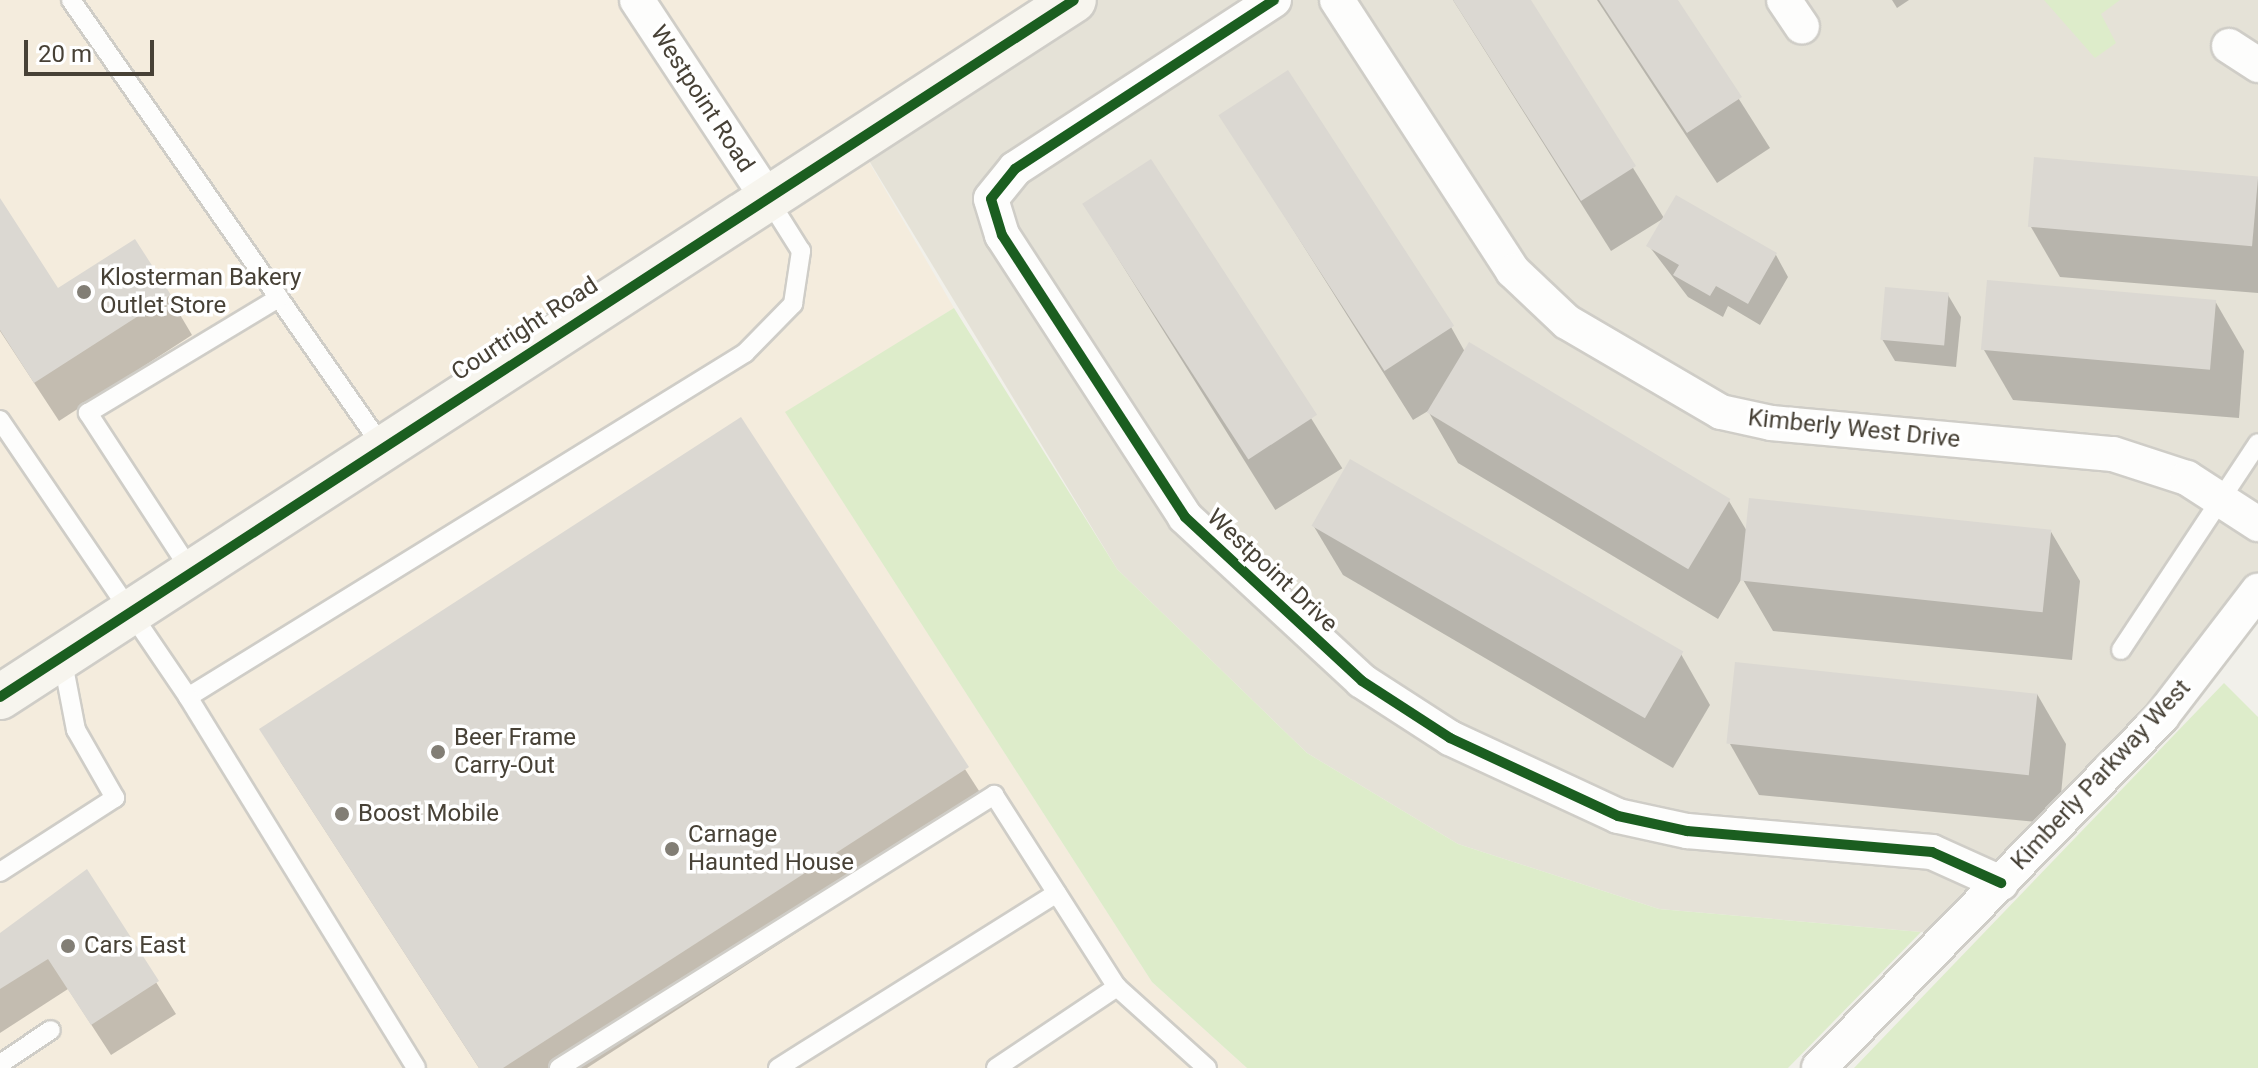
<!DOCTYPE html>
<style>
body{margin:0}
#map{position:relative;width:2258px;height:1068px;overflow:hidden;background:#f1f0ea;font-family:Roboto,sans-serif}
div>[style]{position:absolute}
[style*='--x']{left:calc(var(--x)*1px);top:calc(var(--y)*1px);width:calc(var(--w)*1px);rotate:calc(var(--a)*1deg)}
.residential>*{inset:0;background:#e5e2d7}
.commercial>*{inset:0;background:#f4ecdd}
.green>*{inset:0;background:#ddecca}
.shadow>*{inset:0;background:#0003;transform-origin:0 0}
.building>*{inset:0;background:#dbd8d2;transform-origin:0 0}
.roads{filter:drop-shadow(2px 0 #cfcdc7) drop-shadow(-2px 0 #cfcdc7) drop-shadow(0 2px #cfcdc7) drop-shadow(0 -2px #cfcdc7)}
.lane>*{height:18px;margin:-9px;padding:0 9px;transform-origin:9px;border-radius:9px;background:#fdfdfc}
.street>*{height:34px;margin:-17px;padding:0 17px;transform-origin:17px;border-radius:17px;background:#fdfdfc}
.secondary>*{height:44px;margin:-22px;padding:0 22px;transform-origin:22px;border-radius:22px;background:#f7f5ee}
.cycleway>*{height:10px;margin:-5px;padding:0 5px;transform-origin:5px;border-radius:5px;background:#1b5e20}
.dots>*{width:22px;height:22px;translate:-50% -50%;box-sizing:border-box;border:4px solid #fff;border-radius:50%}
span{translate:-50% -50%;white-space:nowrap;text-align:center;line-height:1.15;-webkit-text-stroke:7px #fff;paint-order:stroke}
.street-label{font-size:24px;color:#474136}
.poi-label{font-size:24px;color:#474136}
.left{translate:0 -50%;text-align:left}
.scale{position:absolute;left:24px;top:40px;width:130px;height:36px;box-sizing:border-box;border:4px solid #474136;border-top:0;padding-left:10px;font-size:24px;line-height:28px;white-space:nowrap;color:#474136;-webkit-text-stroke:6px #fff;paint-order:stroke}
</style>
<div id="map">
<div class="residential">
<i style="clip-path:polygon(1065px 0,2258px 0,2258px 595px,1965px 926px,1921px 932px,1659px 909px,1458px 844px,1307px 753px,1117px 569px,854px 136px)"></i>
</div>
<div class="commercial">
<i style="clip-path:polygon(0 0,1065px 0,854px 136px,954px 308px,786px 413px,1152px 982px,1247px 1068px,0 1068px)"></i>
</div>
<div class="green">
<i style="clip-path:polygon(2044px 0,2120px 0,2101px 14px,2116px 43px,2095px 58px)"></i>
<i style="clip-path:polygon(954px 308px,1117px 569px,1307px 753px,1458px 844px,1659px 909px,1921px 932px,1788px 1068px,1247px 1068px,1152px 982px,785px 412px)"></i>
<i style="clip-path:polygon(2224px 683px,2258px 717px,2258px 1068px,1854px 1068px)"></i>
</div>
<div class="shadow">
<i style="clip-path:polygon(1453px 0,1529px 0,1664px 218px,1611px 251px)"></i>
<i style="clip-path:polygon(1597px 0,1676px 0,1770px 148px,1717px 183px)"></i>
<i style="clip-path:polygon(1892px 0,1909px 0,1897px 8px)"></i>
<i style="clip-path:polygon(1221px 115px,1451px 327px,1465px 352px,1729px 501px,1748px 533px,2050px 530px,2080px 581px,2072px 660px,1773px 631px,1742px 578px,1718px 619px,1458px 463px,1428px 411px,1413px 420px)"></i>
<i style="left:1151px;top:162px;width:361px;height:79px;rotate:58deg"></i>
<i style="clip-path:polygon(2258px 177px,2258px 293px,2060px 277px,2031px 227px)"></i>
<i style="clip-path:polygon(0 202px,58px 291px,169px 296px,192px 335px,59px 421px,0 331px)"></i>
<i style="clip-path:polygon(1649px 246px,1776px 255px,1788px 277px,1760px 325px,1728px 306px,1723px 317px,1688px 297px)"></i>
<i style="clip-path:polygon(1948px 295px,1961px 317px,1956px 367px,1895px 361px,1882px 339px)"></i>
<i style="clip-path:polygon(2215px 301px,2244px 351px,2239px 418px,2013px 400px,1984px 350px)"></i>
<i style="clip-path:polygon(740px 419px,990px 808px,587px 1068px,479px 1068px,280px 761px)"></i>
<i style="clip-path:polygon(1313px 525px,1681px 654px,1710px 705px,1673px 768px,1343px 575px)"></i>
<i style="clip-path:polygon(2037px 694px,2066px 744px,2058px 824px,1759px 795px,1730px 744px)"></i>
<i style="clip-path:polygon(87px 872px,176px 1014px,111px 1055px,68px 989px,0 1033px,0 935px)"></i>
</div>
<div class="building">
<i style="clip-path:polygon(1453px 0,1531px 0,1636px 166px,1581px 201px)"></i>
<i style="clip-path:polygon(1599px 0,1678px 0,1742px 97px,1687px 133px)"></i>
<i style="left:1288px;top:70px;width:305px;height:83px;rotate:57deg"></i>
<i style="left:2034px;top:157px;width:225px;height:70px;rotate:5deg"></i>
<i style="left:1151px;top:159px;width:305px;height:82px;rotate:57deg"></i>
<i style="clip-path:polygon(1676px 195px,1777px 253px,1748px 304px,1716px 286px,1710px 296px,1673px 275px,1679px 265px,1646px 246px)"></i>
<i style="clip-path:polygon(0 198px,58px 288px,135px 239px,171px 295px,34px 383px,0 330px)"></i>
<i style="left:1987px;top:280px;width:230px;height:70px;rotate:5deg"></i>
<i style="left:1885px;top:287px;width:64px;height:53px;rotate:5deg"></i>
<i style="left:1469px;top:342px;width:305px;height:82px;rotate:31deg"></i>
<i style="clip-path:polygon(741px 417px,969px 767px,503px 1068px,479px 1068px,259px 729px)"></i>
<i style="left:1350px;top:459px;width:385px;height:77px;rotate:30deg"></i>
<i style="left:1749px;top:498px;width:304px;height:83px;rotate:6deg"></i>
<i style="left:1735px;top:662px;width:304px;height:82px;rotate:6deg"></i>
<i style="clip-path:polygon(87px 869px,159px 981px,91px 1025px,48px 959px,0 989px,0 933px)"></i>
</div>
<div class="roads">
<div class="lane">
<i style="--x:71;--y:0;--w:544;--a:55.11"></i>
<i style="--x:0;--y:420;--w:335;--a:55.8"></i>
<i style="--x:188;--y:697;--w:655;--a:-31.7"></i>
<i style="--x:745;--y:353;--w:69;--a:-45.6"></i>
<i style="--x:793;--y:304;--w:54;--a:-81.4"></i>
<i style="--x:801;--y:251;--w:64;--a:-122.2"></i>
<i style="--x:191;--y:571;--w:189;--a:-123.1"></i>
<i style="--x:88;--y:413;--w:223;--a:-31.1"></i>
<i style="--x:2121;--y:650;--w:248;--a:-56.5"></i>
<i style="--x:188;--y:697;--w:435;--a:58.4"></i>
<i style="--x:0;--y:872;--w:137;--a:-32.8"></i>
<i style="--x:115;--y:798;--w:78;--a:-119.8"></i>
<i style="--x:76;--y:730;--w:74;--a:-100.9"></i>
<i style="--x:0;--y:1064;--w:61;--a:-33.7"></i>
<i style="--x:559;--y:1068;--w:514;--a:-32.11"></i>
<i style="--x:994;--y:795;--w:228;--a:57.4"></i>
<i style="--x:1117;--y:987;--w:121;--a:42"></i>
<i style="--x:778;--y:1068;--w:329;--a:-32.1"></i>
<i style="--x:996;--y:1068;--w:146;--a:-33.8"></i>
</div>
<div class="street">
<i style="--x:637;--y:0;--w:236;--a:56.6"></i>
<i style="--x:1274;--y:0;--w:309;--a:146.9"></i>
<i style="--x:1015;--y:169;--w:38;--a:129"></i>
<i style="--x:991;--y:199;--w:38;--a:73"></i>
<i style="--x:1002;--y:235;--w:336;--a:57"></i>
<i style="--x:1185;--y:517;--w:241;--a:42.8"></i>
<i style="--x:1362;--y:681;--w:105;--a:32.9"></i>
<i style="--x:1450;--y:738;--w:185;--a:24.9"></i>
<i style="--x:1618;--y:816;--w:71;--a:12.3"></i>
<i style="--x:1687;--y:831;--w:246;--a:4.9"></i>
<i style="--x:1932;--y:852;--w:76;--a:24.2"></i>
<i style="--x:1337;--y:0;--w:323;--a:57"></i>
<i style="--x:1513;--y:271;--w:74;--a:43.4"></i>
<i style="--x:1567;--y:322;--w:178;--a:30.3"></i>
<i style="--x:1721;--y:412;--w:51;--a:12.4"></i>
<i style="--x:1771;--y:423;--w:343;--a:5.2"></i>
<i style="--x:2113;--y:454;--w:78;--a:18"></i>
<i style="--x:2187;--y:478;--w:85;--a:32.9"></i>
<i style="--x:1784;--y:0;--w:32;--a:56"></i>
<i style="--x:2229;--y:46;--w:35;--a:33"></i>
<i style="--x:1819;--y:1068;--w:491;--a:-45.7"></i>
<i style="--x:2162;--y:716;--w:158;--a:-52.5"></i>
</div>
<div class="secondary">
<i style="--x:0;--y:697;--w:1280;--a:-32.98"></i>
</div>
</div>
<div class="cycleway">
<i style="--x:1274;--y:0;--w:309;--a:146.9"></i>
<i style="--x:1015;--y:169;--w:38;--a:129"></i>
<i style="--x:991;--y:199;--w:38;--a:73"></i>
<i style="--x:1002;--y:235;--w:336;--a:57"></i>
<i style="--x:1185;--y:517;--w:241;--a:42.8"></i>
<i style="--x:1362;--y:681;--w:105;--a:32.9"></i>
<i style="--x:1450;--y:738;--w:185;--a:24.9"></i>
<i style="--x:1618;--y:816;--w:71;--a:12.3"></i>
<i style="--x:1687;--y:831;--w:246;--a:4.9"></i>
<i style="--x:1932;--y:852;--w:76;--a:24.2"></i>
<i style="--x:0;--y:697;--w:1280;--a:-32.98"></i>
</div>
<div class="dots">
<i style="left:84px;top:292px;background:#827e75"></i>
<i style="left:438px;top:752px;background:#827e75"></i>
<i style="left:342px;top:814px;background:#827e75"></i>
<i style="left:672px;top:849px;background:#827e75"></i>
<i style="left:68px;top:946px;background:#827e75"></i>
</div>
<div class="street-label">
<span style="left:702px;top:99px;rotate:57deg">Westpoint Road</span>
<span style="left:525px;top:329px;rotate:-33deg">Courtright Road</span>
<span style="left:1854px;top:429px;rotate:6deg">Kimberly West Drive</span>
<span style="left:1272px;top:571px;rotate:43deg">Westpoint Drive</span>
<span style="left:2101px;top:775px;rotate:-47deg">Kimberly Parkway West</span>
</div>
<div class="poi-label">
<span class="left" style="left:100px;top:292px">Klosterman Bakery<br>Outlet Store</span>
<span class="left" style="left:454px;top:752px">Beer Frame<br>Carry-Out</span>
<span class="left" style="left:358px;top:814px">Boost Mobile</span>
<span class="left" style="left:688px;top:849px">Carnage<br>Haunted House</span>
<span class="left" style="left:84px;top:946px">Cars East</span>
</div>
<div class="scale">20 m</div>
</div>
